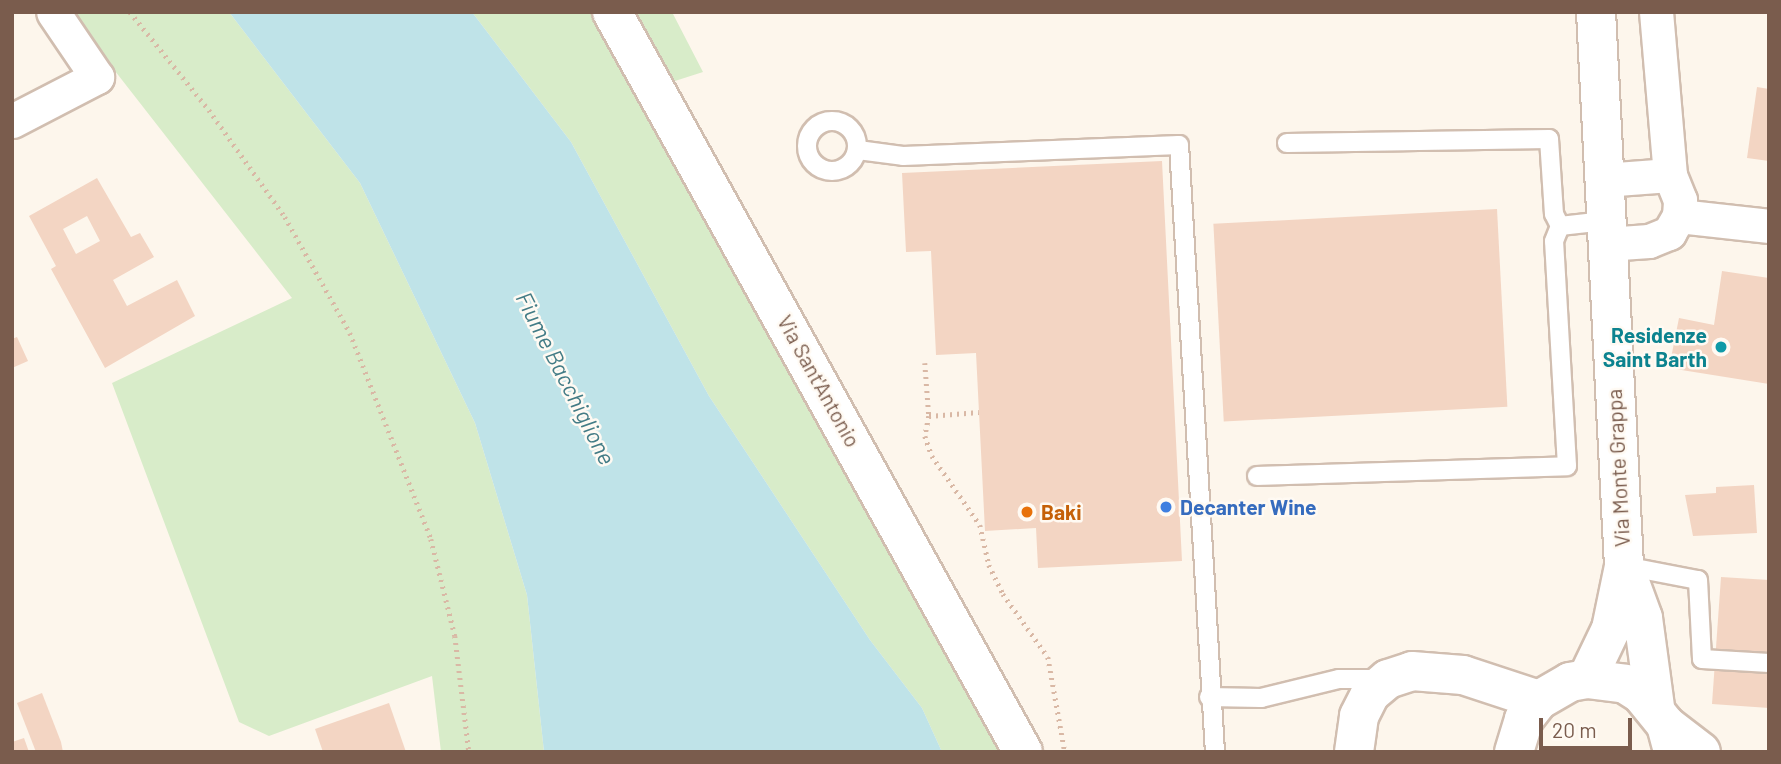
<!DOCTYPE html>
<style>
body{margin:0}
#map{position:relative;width:1781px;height:764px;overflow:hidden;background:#fdf6ec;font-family:Barlow,sans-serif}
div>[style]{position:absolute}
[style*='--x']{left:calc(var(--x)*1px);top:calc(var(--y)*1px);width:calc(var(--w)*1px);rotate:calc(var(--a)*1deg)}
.green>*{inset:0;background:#d8ecc9}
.water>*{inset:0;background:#bfe3e8}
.building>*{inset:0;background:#f3d5c3;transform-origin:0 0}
.path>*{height:4.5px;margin-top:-2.25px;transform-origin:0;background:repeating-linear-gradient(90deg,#d9b8a5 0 2px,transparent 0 7px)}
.roads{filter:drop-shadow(2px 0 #d1beb0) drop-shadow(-2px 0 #d1beb0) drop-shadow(0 2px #d1beb0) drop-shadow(0 -2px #d1beb0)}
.service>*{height:18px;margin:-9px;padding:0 9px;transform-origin:9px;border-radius:9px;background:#fff}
.service>.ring{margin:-9px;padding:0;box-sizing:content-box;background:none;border:18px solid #fff;border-radius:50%}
.minor>*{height:33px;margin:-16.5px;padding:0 16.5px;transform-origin:16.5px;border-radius:16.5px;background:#fff}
.tertiary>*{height:38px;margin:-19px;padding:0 19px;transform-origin:19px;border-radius:19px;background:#fff}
.secondary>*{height:38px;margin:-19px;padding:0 19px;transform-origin:19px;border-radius:19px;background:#fff}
.dots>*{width:19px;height:19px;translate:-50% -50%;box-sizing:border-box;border:4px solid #fffaf3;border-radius:50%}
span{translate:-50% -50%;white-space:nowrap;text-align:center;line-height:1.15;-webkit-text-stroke:5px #fffaf3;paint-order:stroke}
.culture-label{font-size:21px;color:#0d838f;font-weight:700}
.right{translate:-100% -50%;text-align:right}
.street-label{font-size:21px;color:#7a5c4d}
.shop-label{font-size:21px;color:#366cbe;font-weight:700}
.left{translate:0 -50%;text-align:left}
.food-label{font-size:21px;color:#c56008;font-weight:700}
.water-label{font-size:23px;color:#437c86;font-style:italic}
.frame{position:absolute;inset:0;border:14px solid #7a5c4d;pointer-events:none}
.scale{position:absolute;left:1539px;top:718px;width:93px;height:32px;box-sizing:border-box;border:4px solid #7a5c4d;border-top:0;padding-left:9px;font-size:21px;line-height:24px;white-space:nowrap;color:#7a5c4d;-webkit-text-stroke:5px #fffaf3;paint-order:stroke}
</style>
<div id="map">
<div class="green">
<i style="clip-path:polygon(69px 12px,229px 12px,360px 183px,475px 423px,527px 595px,544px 752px,441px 752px,432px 676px,269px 736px,239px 722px,112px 383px,292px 298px)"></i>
<i style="clip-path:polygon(472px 12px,672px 12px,703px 72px,653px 88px,1006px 752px,942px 752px,922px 708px,870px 640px,709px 396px,571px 142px)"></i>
</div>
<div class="water">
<i style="clip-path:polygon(229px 12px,472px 12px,571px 142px,709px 396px,870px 640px,922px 708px,942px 752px,544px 752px,527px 595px,475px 423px,360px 183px)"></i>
</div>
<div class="building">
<i style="clip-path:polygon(1757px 87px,1769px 89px,1769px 161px,1747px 158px)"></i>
<i style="clip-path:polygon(1162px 161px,1182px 561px,1038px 568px,1036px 528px,985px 531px,976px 353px,936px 355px,931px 251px,906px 252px,902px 173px)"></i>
<i style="clip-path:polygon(evenodd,97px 178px,131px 237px,140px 233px,154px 257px,113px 280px,127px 306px,177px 280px,195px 316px,105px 368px,51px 269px,56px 266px,29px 216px,97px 178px,87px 216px,100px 241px,76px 254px,63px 229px,87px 216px)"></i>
<i style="left:1497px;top:209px;width:198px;height:284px;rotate:87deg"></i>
<i style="clip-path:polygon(1722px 271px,1769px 278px,1769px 384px,1669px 368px,1679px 318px,1714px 325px)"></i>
<i style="clip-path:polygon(17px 337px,28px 361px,12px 368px,12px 339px)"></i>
<i style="clip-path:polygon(1754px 485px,1757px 533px,1693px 536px,1685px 495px,1716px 493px,1716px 487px)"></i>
<i style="clip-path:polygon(1721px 577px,1769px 580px,1769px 708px,1712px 704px)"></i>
<i style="clip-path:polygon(42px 693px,61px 742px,63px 752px,36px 752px,17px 703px)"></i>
<i style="clip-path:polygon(389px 703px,406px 752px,323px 752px,315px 729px)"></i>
<i style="clip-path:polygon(24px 738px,29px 752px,12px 752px,12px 742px)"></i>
</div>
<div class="path">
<i style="--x:130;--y:12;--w:126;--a:51.1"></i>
<i style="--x:209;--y:110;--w:131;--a:54.6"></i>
<i style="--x:285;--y:217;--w:133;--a:60.7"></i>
<i style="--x:350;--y:333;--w:221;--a:68.5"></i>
<i style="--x:431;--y:539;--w:100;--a:76.1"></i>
<i style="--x:455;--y:636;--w:117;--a:83.1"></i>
<i style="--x:925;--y:363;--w:53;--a:85.7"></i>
<i style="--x:929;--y:416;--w:20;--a:101"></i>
<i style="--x:925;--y:436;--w:21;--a:71"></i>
<i style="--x:932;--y:456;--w:84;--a:55.2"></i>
<i style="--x:980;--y:525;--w:41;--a:77.3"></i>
<i style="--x:989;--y:565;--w:32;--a:64"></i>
<i style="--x:1003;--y:594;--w:77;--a:54.5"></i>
<i style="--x:1048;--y:657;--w:97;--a:79.9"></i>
<i style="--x:929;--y:416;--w:50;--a:-4.6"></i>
</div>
<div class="roads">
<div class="service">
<i class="ring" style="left:807px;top:121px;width:32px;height:32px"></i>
<i style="--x:1287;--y:143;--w:262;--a:-0.9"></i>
<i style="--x:1549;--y:139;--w:75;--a:86.2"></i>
<i style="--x:1554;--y:214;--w:13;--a:63"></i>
<i style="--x:858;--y:150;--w:45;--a:7.6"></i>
<i style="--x:903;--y:156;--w:276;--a:-2.3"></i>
<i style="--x:1179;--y:145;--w:608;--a:86.61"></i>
<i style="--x:1257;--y:476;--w:310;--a:-1.8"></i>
<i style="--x:1567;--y:466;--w:225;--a:-93.3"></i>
<i style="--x:1554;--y:241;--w:16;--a:-68"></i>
<i style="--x:1560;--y:226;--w:45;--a:-6.3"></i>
<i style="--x:1625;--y:566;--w:74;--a:10.9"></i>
<i style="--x:1698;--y:580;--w:79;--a:87.1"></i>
<i style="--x:1702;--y:659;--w:67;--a:3.4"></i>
<i style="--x:1209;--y:697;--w:52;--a:1.1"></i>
<i style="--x:1261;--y:698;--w:80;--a:-13.7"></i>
<i style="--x:1339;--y:679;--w:42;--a:0"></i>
</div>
<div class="minor">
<i style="--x:12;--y:121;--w:96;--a:-27.4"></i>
<i style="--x:97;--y:77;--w:78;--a:-124.1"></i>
<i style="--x:1603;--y:180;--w:67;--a:-4.3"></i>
<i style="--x:1679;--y:216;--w:91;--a:6.3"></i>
<i style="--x:1606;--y:244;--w:43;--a:-4"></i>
<i style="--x:1649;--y:241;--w:22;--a:-22"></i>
<i style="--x:1669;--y:233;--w:20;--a:-60"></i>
<i style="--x:1679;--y:216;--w:16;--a:-86"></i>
<i style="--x:1680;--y:200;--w:27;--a:-112"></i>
<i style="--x:1670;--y:175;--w:164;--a:-94.9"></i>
</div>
<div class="tertiary">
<i style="--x:612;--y:12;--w:846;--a:60.95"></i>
<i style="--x:1666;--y:725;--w:44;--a:37.6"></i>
<i style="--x:1354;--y:752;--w:36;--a:-82"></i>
<i style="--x:1359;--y:716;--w:25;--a:-63"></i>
<i style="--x:1370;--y:694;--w:23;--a:-40"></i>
<i style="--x:1388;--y:679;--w:25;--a:-18"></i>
<i style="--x:1412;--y:671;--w:51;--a:4.5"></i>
<i style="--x:1463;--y:675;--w:80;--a:18.2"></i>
</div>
<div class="secondary">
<i style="--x:1624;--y:566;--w:55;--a:69.9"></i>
<i style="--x:1643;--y:618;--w:90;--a:82.3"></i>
<i style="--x:1587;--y:679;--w:55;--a:-64.4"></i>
<i style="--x:1611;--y:629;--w:64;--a:-78.3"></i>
<i style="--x:1624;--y:566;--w:555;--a:-92.89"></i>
<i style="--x:1514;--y:752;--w:34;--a:-73"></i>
<i style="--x:1524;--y:719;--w:24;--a:-52"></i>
<i style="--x:1539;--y:700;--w:36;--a:-30"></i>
<i style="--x:1570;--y:682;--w:17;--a:-10"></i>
<i style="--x:1587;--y:679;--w:38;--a:7"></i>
<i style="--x:1625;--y:684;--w:19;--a:32"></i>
<i style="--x:1641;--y:694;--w:40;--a:51"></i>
<i style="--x:1666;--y:725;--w:28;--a:75"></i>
</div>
</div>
<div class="dots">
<i style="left:1721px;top:347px;background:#0f9aa8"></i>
<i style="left:1166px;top:507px;background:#3f7fe0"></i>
<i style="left:1027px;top:512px;background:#e8710a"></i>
</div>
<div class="culture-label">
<span class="right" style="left:1707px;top:347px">Residenze<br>Saint Barth</span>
</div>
<div class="street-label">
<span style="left:819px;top:381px;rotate:61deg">Via Sant'Antonio</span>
<span style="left:1618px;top:468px;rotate:-93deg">Via Monte Grappa</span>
</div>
<div class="shop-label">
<span class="left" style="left:1180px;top:507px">Decanter Wine</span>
</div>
<div class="food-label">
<span class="left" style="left:1041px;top:512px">Baki</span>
</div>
<div class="water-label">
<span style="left:566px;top:378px;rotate:63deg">Fiume Bacchiglione</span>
</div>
<div class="frame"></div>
<div class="scale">20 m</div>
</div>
